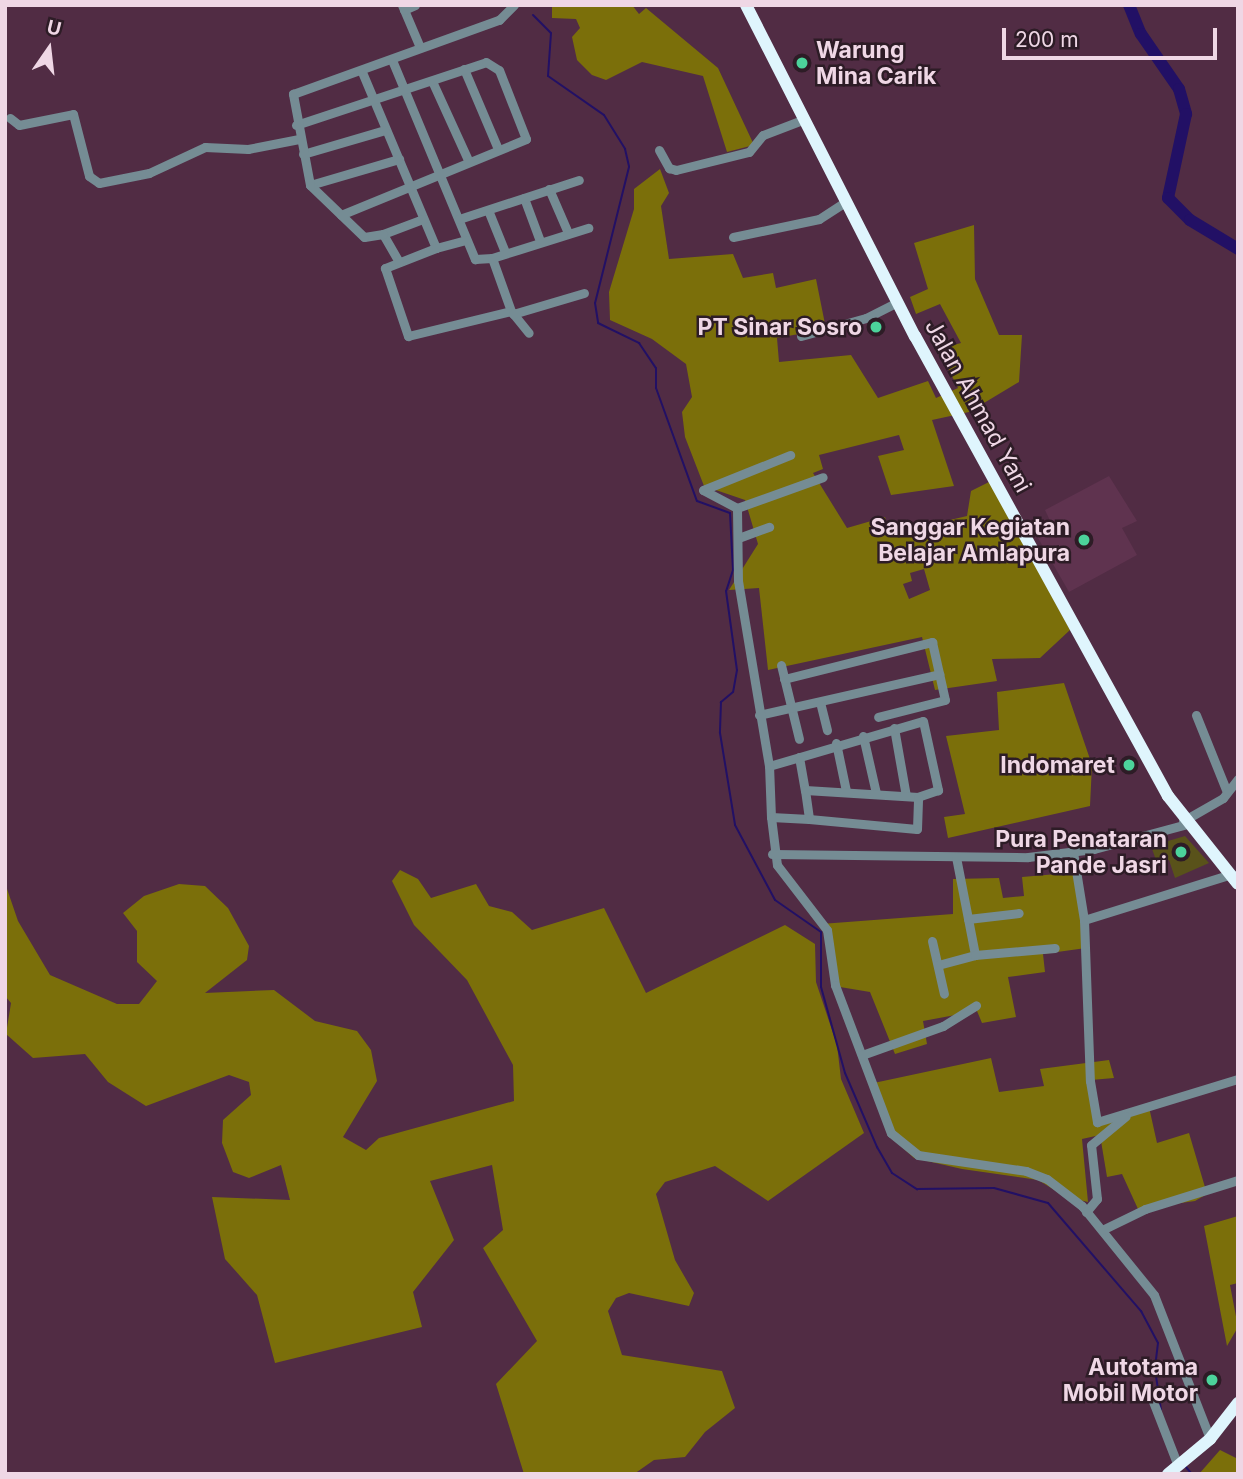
<!DOCTYPE html>
<style>
body{margin:0}
#map{position:relative;width:1243px;height:1479px;overflow:hidden;background:#512c44;font-family:Inter,sans-serif}
div>[style]{position:absolute}
[style*='--x']{left:calc(var(--x)*1px);top:calc(var(--y)*1px);width:calc(var(--w)*1px);rotate:calc(var(--a)*1deg)}
.built>*{inset:0;background:#5f334f}
.green>*{inset:0;background:#59521a}
.forest>*{inset:0;background:#7b6f0a}
.stream>*{height:2px;margin:-1px;padding:0 1px;transform-origin:1px;border-radius:1px;background:#221065}
.river>*{height:12px;margin:-6px;padding:0 6px;transform-origin:6px;border-radius:6px;background:#221065}
.minor>*{height:9px;margin:-4.5px;padding:0 4.5px;transform-origin:4.5px;border-radius:4.5px;background:#758c94}
.highway>*{height:12px;margin:-6px;padding:0 6px;transform-origin:6px;border-radius:6px;background:#dff5fd}
.dots>*{width:19px;height:19px;translate:-50% -50%;box-sizing:border-box;border:4px solid #2d1c26;border-radius:50%}
span{translate:-50% -50%;white-space:nowrap;text-align:center;line-height:1.15;-webkit-text-stroke:5px #2d1c26;paint-order:stroke}
.poi-label{font-size:23px;color:#efd7e5;font-weight:700}
.left{translate:0 -50%;text-align:left}
.right{translate:-100% -50%;text-align:right}
.street-label{font-size:23px;color:#efd7e5}
.frame{position:absolute;inset:0;border:7px solid #efd7e5;pointer-events:none}
.north{position:absolute;left:14px;top:14px;width:70px;height:70px;-webkit-text-stroke:5px #2d1c26;paint-order:stroke;rotate:14deg;font-size:19px;font-weight:700;line-height:28px;text-align:center;color:#efd7e5}
.north::after{content:'';display:block;margin:auto;width:24px;height:32px;background:#efd7e5;clip-path:polygon(50% 0,100% 100%,50% 72%,0 100%)}
.scale{position:absolute;left:1002px;top:28px;width:215px;height:32px;box-sizing:border-box;border:4px solid #efd7e5;border-top:0;padding-left:9px;font-size:21px;line-height:24px;white-space:nowrap;color:#efd7e5;-webkit-text-stroke:5px #2d1c26;paint-order:stroke}
</style>
<div id="map">
<div class="built">
<i style="clip-path:polygon(1109px 476px,1137px 521px,1122px 528px,1137px 555px,1069px 592px,1034px 531px,1051px 523px,1045px 510px)"></i>
</div>
<div class="green">
<i style="clip-path:polygon(1185px 836px,1209px 863px,1175px 878px,1169px 860px,1157px 863px,1151px 846px)"></i>
</div>
<div class="forest">
<i style="clip-path:polygon(552px 5px,632px 5px,639px 14px,646px 8px,718px 68px,754px 145px,727px 152px,703px 76px,642px 62px,606px 80px,592px 75px,577px 60px,572px 37px,580px 28px,576px 19px,552px 18px)"></i>
<i style="clip-path:polygon(evenodd,660px 169px,669px 193px,661px 206px,669px 259px,733px 254px,743px 278px,773px 273px,776px 288px,816px 279px,826px 329px,777px 338px,779px 362px,851px 355px,878px 398px,928px 381px,936px 398px,958px 388px,938px 349px,961px 343px,940px 304px,916px 314px,910px 297px,928px 289px,914px 243px,974px 225px,975px 279px,999px 335px,1022px 335px,1019px 382px,969px 412px,932px 420px,954px 486px,891px 495px,878px 456px,904px 450px,899px 435px,819px 455px,823px 469px,813px 473px,847px 528px,885px 517px,890px 534px,967px 516px,971px 491px,991px 481px,1070px 630px,1040px 658px,992px 659px,997px 681px,935px 690px,922px 637px,768px 670px,759px 588px,729px 590px,758px 544px,745px 500px,704px 486px,685px 437px,682px 412px,692px 397px,686px 364px,652px 339px,610px 320px,609px 292px,634px 209px,634px 189px,660px 169px,924px 569px,930px 590px,909px 599px,903px 584px,912px 581px,910px 573px,924px 569px)"></i>
<i style="clip-path:polygon(1064px 683px,1092px 765px,1090px 806px,948px 838px,944px 817px,965px 814px,946px 736px,999px 730px,997px 692px)"></i>
<i style="clip-path:polygon(400px 870px,418px 879px,431px 898px,476px 884px,489px 906px,512px 912px,532px 930px,604px 908px,646px 993px,785px 925px,815px 944px,816px 982px,837px 1045px,841px 1079px,864px 1133px,768px 1201px,715px 1166px,665px 1182px,656px 1194px,675px 1260px,694px 1293px,689px 1306px,629px 1293px,616px 1298px,608px 1311px,622px 1355px,722px 1371px,735px 1408px,705px 1432px,685px 1457px,654px 1460px,634px 1474px,524px 1474px,496px 1384px,537px 1341px,483px 1248px,503px 1230px,492px 1165px,430px 1181px,454px 1240px,413px 1292px,422px 1327px,275px 1363px,257px 1295px,225px 1259px,212px 1197px,290px 1200px,281px 1165px,249px 1178px,233px 1172px,222px 1143px,223px 1120px,251px 1095px,249px 1082px,229px 1075px,146px 1106px,108px 1082px,85px 1054px,33px 1058px,6px 1034px,11px 1003px,5px 996px,5px 883px,18px 921px,50px 975px,117px 1004px,139px 1004px,157px 981px,137px 962px,137px 931px,123px 913px,144px 896px,179px 884px,205px 886px,228px 908px,249px 946px,247px 960px,205px 993px,274px 990px,315px 1021px,357px 1031px,371px 1050px,377px 1081px,343px 1137px,366px 1150px,379px 1138px,514px 1101px,513px 1065px,467px 980px,414px 925px,392px 881px)"></i>
<i style="clip-path:polygon(1080px 872px,1086px 948px,1043px 954px,1045px 972px,1008px 977px,1016px 1017px,982px 1023px,977px 1011px,923px 1021px,927px 1044px,895px 1054px,870px 992px,834px 986px,830px 943px,821px 924px,953px 914px,953px 879px,999px 878px,1003px 898px,1024px 896px,1022px 877px)"></i>
<i style="clip-path:polygon(991px 1058px,999px 1092px,1044px 1086px,1040px 1069px,1109px 1060px,1114px 1078px,1091px 1080px,1099px 1121px,1149px 1107px,1157px 1143px,1189px 1133px,1207px 1194px,1195px 1201px,1138px 1209px,1122px 1174px,1107px 1177px,1100px 1135px,1082px 1139px,1088px 1202px,1066px 1197px,1038px 1180px,962px 1169px,914px 1158px,903px 1148px,869px 1084px)"></i>
<i style="clip-path:polygon(1238px 1216px,1238px 1283px,1230px 1285px,1238px 1327px,1227px 1346px,1204px 1226px)"></i>
<i style="clip-path:polygon(1220px 1450px,1238px 1459px,1238px 1474px,1199px 1474px)"></i>
</div>
<div class="stream">
<i style="--x:533;--y:15;--w:25;--a:45"></i>
<i style="--x:551;--y:33;--w:43;--a:94"></i>
<i style="--x:548;--y:76;--w:68;--a:34.9"></i>
<i style="--x:604;--y:115;--w:40;--a:58"></i>
<i style="--x:625;--y:149;--w:18;--a:77"></i>
<i style="--x:629;--y:167;--w:140;--a:104"></i>
<i style="--x:595;--y:303;--w:20;--a:81"></i>
<i style="--x:598;--y:323;--w:46;--a:26"></i>
<i style="--x:639;--y:343;--w:30;--a:56"></i>
<i style="--x:656;--y:368;--w:20;--a:90"></i>
<i style="--x:656;--y:388;--w:120;--a:70.1"></i>
<i style="--x:697;--y:501;--w:35;--a:20"></i>
<i style="--x:730;--y:513;--w:57;--a:87"></i>
<i style="--x:733;--y:570;--w:22;--a:108"></i>
<i style="--x:726;--y:591;--w:80;--a:82.1"></i>
<i style="--x:737;--y:670;--w:22;--a:100"></i>
<i style="--x:733;--y:692;--w:16;--a:140"></i>
<i style="--x:721;--y:702;--w:31;--a:92"></i>
<i style="--x:720;--y:733;--w:93;--a:80.7"></i>
<i style="--x:735;--y:825;--w:85;--a:61.9"></i>
<i style="--x:775;--y:900;--w:56;--a:34.8"></i>
<i style="--x:821;--y:932;--w:55;--a:90"></i>
<i style="--x:821;--y:987;--w:89;--a:74.4"></i>
<i style="--x:845;--y:1073;--w:81;--a:66.6"></i>
<i style="--x:877;--y:1147;--w:30;--a:60"></i>
<i style="--x:892;--y:1173;--w:30;--a:33"></i>
<i style="--x:917;--y:1189;--w:77;--a:-0.7"></i>
<i style="--x:994;--y:1188;--w:56;--a:15.5"></i>
<i style="--x:1048;--y:1203;--w:143;--a:49.3"></i>
<i style="--x:1141;--y:1311;--w:36;--a:62"></i>
<i style="--x:1158;--y:1343;--w:26;--a:97"></i>
<i style="--x:1155;--y:1369;--w:41;--a:81.7"></i>
<i style="--x:1185;--y:1466;--w:11;--a:49"></i>
</div>
<div class="river">
<i style="--x:1129;--y:5;--w:31;--a:68"></i>
<i style="--x:1141;--y:34;--w:67;--a:55.4"></i>
<i style="--x:1179;--y:89;--w:26;--a:74"></i>
<i style="--x:1186;--y:114;--w:86;--a:102.1"></i>
<i style="--x:1168;--y:198;--w:31;--a:45"></i>
<i style="--x:1190;--y:220;--w:56;--a:31.1"></i>
</div>
<div class="minor">
<i style="--x:402;--y:5;--w:43;--a:67"></i>
<i style="--x:404;--y:10;--w:12;--a:-24"></i>
<i style="--x:392;--y:60;--w:216;--a:67.4"></i>
<i style="--x:475;--y:259;--w:17;--a:-3"></i>
<i style="--x:492;--y:258;--w:56;--a:70.3"></i>
<i style="--x:511;--y:311;--w:28;--a:51"></i>
<i style="--x:464;--y:69;--w:87;--a:67"></i>
<i style="--x:362;--y:72;--w:191;--a:67.2"></i>
<i style="--x:436;--y:248;--w:31;--a:-15"></i>
<i style="--x:432;--y:81;--w:87;--a:65.5"></i>
<i style="--x:10;--y:118;--w:11;--a:38"></i>
<i style="--x:19;--y:125;--w:55;--a:-11.5"></i>
<i style="--x:73;--y:114;--w:64;--a:75.5"></i>
<i style="--x:89;--y:176;--w:12;--a:35"></i>
<i style="--x:99;--y:183;--w:51;--a:-11.3"></i>
<i style="--x:149;--y:173;--w:62;--a:-24.9"></i>
<i style="--x:205;--y:147;--w:43;--a:2.7"></i>
<i style="--x:248;--y:149;--w:52;--a:-11.1"></i>
<i style="--x:296;--y:125;--w:200;--a:-18.3"></i>
<i style="--x:486;--y:62;--w:15;--a:32"></i>
<i style="--x:499;--y:70;--w:74;--a:68.6"></i>
<i style="--x:526;--y:139;--w:200;--a:157.7"></i>
<i style="--x:659;--y:150;--w:21;--a:61"></i>
<i style="--x:669;--y:168;--w:7;--a:16"></i>
<i style="--x:676;--y:170;--w:75;--a:-13.9"></i>
<i style="--x:749;--y:152;--w:22;--a:-51"></i>
<i style="--x:763;--y:135;--w:42;--a:-21"></i>
<i style="--x:303;--y:154;--w:85;--a:-16.3"></i>
<i style="--x:310;--y:185;--w:93;--a:-16.3"></i>
<i style="--x:549;--y:189;--w:48;--a:66.6"></i>
<i style="--x:524;--y:198;--w:46;--a:69.6"></i>
<i style="--x:488;--y:210;--w:45;--a:68"></i>
<i style="--x:459;--y:219;--w:126;--a:-18"></i>
<i style="--x:383;--y:234;--w:43;--a:-20.6"></i>
<i style="--x:733;--y:237;--w:88;--a:-11.8"></i>
<i style="--x:819;--y:219;--w:31;--a:-33"></i>
<i style="--x:436;--y:248;--w:55;--a:158.6"></i>
<i style="--x:385;--y:268;--w:72;--a:71.3"></i>
<i style="--x:408;--y:336;--w:106;--a:-13.6"></i>
<i style="--x:492;--y:258;--w:101;--a:-17.4"></i>
<i style="--x:399;--y:262;--w:32;--a:-120"></i>
<i style="--x:383;--y:234;--w:19;--a:171"></i>
<i style="--x:364;--y:237;--w:75;--a:-136.1"></i>
<i style="--x:310;--y:185;--w:93;--a:-100.6"></i>
<i style="--x:293;--y:94;--w:219;--a:-19.8"></i>
<i style="--x:499;--y:20;--w:21;--a:-45"></i>
<i style="--x:513;--y:314;--w:74;--a:-16.5"></i>
<i style="--x:801;--y:336;--w:67;--a:-15.5"></i>
<i style="--x:866;--y:318;--w:36;--a:-27"></i>
<i style="--x:737;--y:508;--w:91;--a:-19.8"></i>
<i style="--x:741;--y:537;--w:30;--a:-20"></i>
<i style="--x:781;--y:665;--w:76;--a:76.3"></i>
<i style="--x:784;--y:679;--w:153;--a:-14"></i>
<i style="--x:932;--y:642;--w:59;--a:77.4"></i>
<i style="--x:945;--y:700;--w:69;--a:165.8"></i>
<i style="--x:820;--y:702;--w:29;--a:76"></i>
<i style="--x:759;--y:715;--w:185;--a:-12.8"></i>
<i style="--x:1196;--y:715;--w:83;--a:68.1"></i>
<i style="--x:894;--y:728;--w:69;--a:80"></i>
<i style="--x:863;--y:736;--w:58;--a:77.2"></i>
<i style="--x:836;--y:743;--w:49;--a:78.2"></i>
<i style="--x:799;--y:757;--w:34;--a:80"></i>
<i style="--x:769;--y:766;--w:160;--a:-16.3"></i>
<i style="--x:923;--y:721;--w:71;--a:77.7"></i>
<i style="--x:938;--y:790;--w:21;--a:161"></i>
<i style="--x:918;--y:797;--w:113;--a:-176.5"></i>
<i style="--x:805;--y:790;--w:29;--a:82"></i>
<i style="--x:809;--y:819;--w:38;--a:-177"></i>
<i style="--x:771;--y:817;--w:51;--a:-92.2"></i>
<i style="--x:769;--y:766;--w:188;--a:-99.5"></i>
<i style="--x:738;--y:581;--w:73;--a:-90.8"></i>
<i style="--x:737;--y:508;--w:38;--a:-152"></i>
<i style="--x:703;--y:490;--w:94;--a:-21.9"></i>
<i style="--x:771;--y:817;--w:48;--a:82.9"></i>
<i style="--x:777;--y:865;--w:82;--a:52.4"></i>
<i style="--x:827;--y:930;--w:56;--a:81.7"></i>
<i style="--x:835;--y:985;--w:158;--a:69.3"></i>
<i style="--x:891;--y:1133;--w:35;--a:39"></i>
<i style="--x:918;--y:1155;--w:109;--a:8.4"></i>
<i style="--x:1026;--y:1171;--w:22;--a:21"></i>
<i style="--x:1047;--y:1179;--w:44;--a:37.6"></i>
<i style="--x:1082;--y:1206;--w:114;--a:51"></i>
<i style="--x:1154;--y:1295;--w:155;--a:68.7"></i>
<i style="--x:809;--y:819;--w:108;--a:5.3"></i>
<i style="--x:917;--y:829;--w:32;--a:-88"></i>
<i style="--x:1183;--y:821;--w:46;--a:-29.9"></i>
<i style="--x:1223;--y:798;--w:24;--a:-52"></i>
<i style="--x:1073;--y:852;--w:69;--a:80.8"></i>
<i style="--x:1084;--y:920;--w:161;--a:87.9"></i>
<i style="--x:1090;--y:1081;--w:42;--a:80.3"></i>
<i style="--x:1097;--y:1122;--w:147;--a:-17"></i>
<i style="--x:772;--y:854;--w:256;--a:0.7"></i>
<i style="--x:1028;--y:857;--w:66;--a:-6.9"></i>
<i style="--x:1094;--y:849;--w:96;--a:-15"></i>
<i style="--x:956;--y:857;--w:100;--a:79"></i>
<i style="--x:968;--y:919;--w:51;--a:-6.7"></i>
<i style="--x:1084;--y:920;--w:155;--a:-17.3"></i>
<i style="--x:932;--y:941;--w:54;--a:77.2"></i>
<i style="--x:938;--y:965;--w:38;--a:-15"></i>
<i style="--x:975;--y:955;--w:80;--a:-5"></i>
<i style="--x:862;--y:1055;--w:86;--a:-19.7"></i>
<i style="--x:943;--y:1026;--w:39;--a:-32"></i>
<i style="--x:1086;--y:1212;--w:17;--a:-50"></i>
<i style="--x:1097;--y:1199;--w:54;--a:-96.3"></i>
<i style="--x:1091;--y:1145;--w:45;--a:-39.6"></i>
<i style="--x:1102;--y:1230;--w:48;--a:-26"></i>
<i style="--x:1145;--y:1209;--w:97;--a:-17.3"></i>
<i style="--x:1147;--y:1386;--w:86;--a:68.8"></i>
</div>
<div class="highway">
<i style="--x:746;--y:5;--w:372;--a:63"></i>
<i style="--x:915;--y:336;--w:525;--a:61.19"></i>
<i style="--x:1168;--y:796;--w:112;--a:51.5"></i>
<i style="--x:1168;--y:1474;--w:55;--a:-39.8"></i>
<i style="--x:1210;--y:1439;--w:46;--a:-52.1"></i>
</div>
<div class="dots">
<i style="left:802px;top:63px;background:#4cd39b"></i>
<i style="left:876px;top:327px;background:#4cd39b"></i>
<i style="left:1084px;top:540px;background:#4cd39b"></i>
<i style="left:1129px;top:765px;background:#4cd39b"></i>
<i style="left:1181px;top:852px;background:#4cd39b"></i>
<i style="left:1212px;top:1380px;background:#4cd39b"></i>
</div>
<div class="poi-label">
<span class="left" style="left:816px;top:63px">Warung<br>Mina Carik</span>
<span class="right" style="left:862px;top:327px">PT Sinar Sosro</span>
<span class="right" style="left:1070px;top:540px">Sanggar Kegiatan<br>Belajar Amlapura</span>
<span class="right" style="left:1115px;top:765px">Indomaret</span>
<span class="right" style="left:1167px;top:852px">Pura Penataran<br>Pande Jasri</span>
<span class="right" style="left:1198px;top:1380px">Autotama<br>Mobil Motor</span>
</div>
<div class="street-label">
<span style="left:978px;top:406px;rotate:61deg">Jalan Ahmad Yani</span>
</div>
<div class="frame"></div>
<div class="north">U</div>
<div class="scale">200 m</div>
</div>
